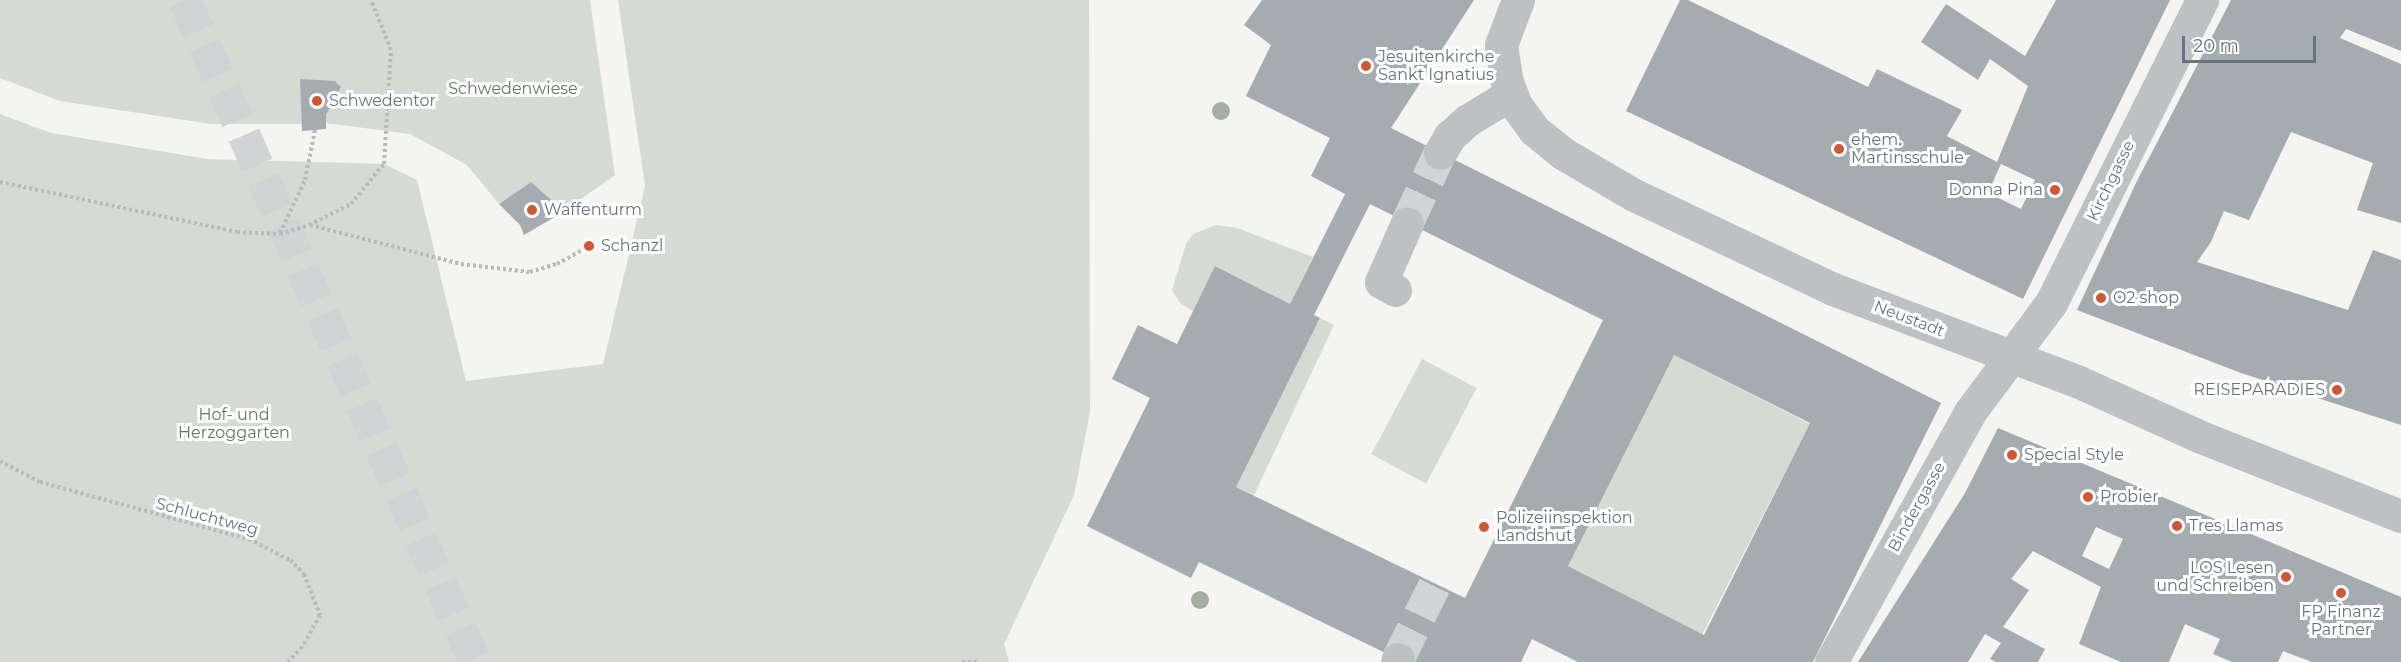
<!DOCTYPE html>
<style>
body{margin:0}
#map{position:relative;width:2401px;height:662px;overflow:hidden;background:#f4f4f0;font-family:Montserrat,sans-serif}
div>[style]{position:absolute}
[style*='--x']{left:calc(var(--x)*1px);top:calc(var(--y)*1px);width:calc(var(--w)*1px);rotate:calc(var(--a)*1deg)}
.green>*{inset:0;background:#d5dad2;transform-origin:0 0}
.building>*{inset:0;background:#a4acb0}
.minor-tunnel>*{height:33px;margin-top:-16.5px;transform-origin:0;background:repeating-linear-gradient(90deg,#d0d4d4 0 33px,transparent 0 49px)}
.major-tunnel>*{height:33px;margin-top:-16.5px;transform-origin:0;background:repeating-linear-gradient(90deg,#d0d4d4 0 33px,transparent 0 49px)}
.path>*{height:4px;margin-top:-2px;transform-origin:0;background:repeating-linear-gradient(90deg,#b7babc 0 3px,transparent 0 6px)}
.minor>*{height:33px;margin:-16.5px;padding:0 16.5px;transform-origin:16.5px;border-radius:16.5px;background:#bdc1c4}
.trees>*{width:18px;height:18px;margin:-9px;border-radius:50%;background:#a6afa3}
.dots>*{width:16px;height:16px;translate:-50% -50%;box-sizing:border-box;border:3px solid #fff;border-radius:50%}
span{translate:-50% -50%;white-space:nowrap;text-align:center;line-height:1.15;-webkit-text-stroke:6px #fff;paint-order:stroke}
.poi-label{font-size:16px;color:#65747f}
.left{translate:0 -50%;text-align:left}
.right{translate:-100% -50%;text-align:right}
.park-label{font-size:16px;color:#677764}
.street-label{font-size:16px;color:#65747f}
.scale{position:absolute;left:2182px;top:36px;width:134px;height:27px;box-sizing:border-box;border:3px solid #65747f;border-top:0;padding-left:8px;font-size:18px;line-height:21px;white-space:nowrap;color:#65747f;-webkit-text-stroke:4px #fff;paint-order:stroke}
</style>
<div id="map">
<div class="green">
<i style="clip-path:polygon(0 0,590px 0,615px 175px,560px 214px,557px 205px,531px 182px,499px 204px,467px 165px,410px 134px,326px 123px,326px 115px,341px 87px,301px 79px,302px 124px,211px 124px,60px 101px,0 78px)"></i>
<i style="clip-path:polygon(618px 0,1089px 0,1090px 412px,1074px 495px,1004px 644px,1009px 662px,0 662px,0 114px,51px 133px,207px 159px,384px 164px,417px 180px,466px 381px,603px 364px,645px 186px)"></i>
<i style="clip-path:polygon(1216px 225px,1237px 228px,1313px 257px,1290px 304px,1216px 266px,1193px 311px,1180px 303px,1172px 290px,1186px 244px,1193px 234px)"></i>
<i style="clip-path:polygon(1320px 318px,1334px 325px,1254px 495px,1236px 487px)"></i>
<i style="left:1674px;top:355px;width:152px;height:236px;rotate:27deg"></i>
<i style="left:1422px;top:359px;width:62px;height:108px;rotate:28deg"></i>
</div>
<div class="building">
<i style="clip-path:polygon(evenodd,1262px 0,1474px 0,1391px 128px,1941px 403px,1813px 662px,1578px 662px,1532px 639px,1521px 662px,1404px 662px,1199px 562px,1191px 578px,1087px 526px,1150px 398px,1112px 379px,1138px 325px,1177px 344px,1215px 266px,1290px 304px,1345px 194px,1311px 176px,1330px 138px,1246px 96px,1271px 45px,1244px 25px,1262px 0,1370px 204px,1603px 320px,1465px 598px,1236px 487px,1320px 318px,1314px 315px,1370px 204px,1262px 0,1674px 355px,1810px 423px,1704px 635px,1568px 566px,1674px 355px)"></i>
<i style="clip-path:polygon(evenodd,1680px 0,1688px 0,1868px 87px,1877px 69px,1962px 110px,1947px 136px,1997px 162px,2028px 86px,1990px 59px,1978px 80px,1921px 42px,1946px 4px,2025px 56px,2056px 0,2170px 0,2023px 299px,1626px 111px,1680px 0,2001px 164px,2035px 180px,2021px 209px,1988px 193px,2001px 164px)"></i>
<i style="clip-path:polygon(2231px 0,2401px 0,2401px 51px,2346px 29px,2340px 38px,2401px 64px,2401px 223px,2357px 210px,2373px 163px,2291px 132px,2249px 220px,2224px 211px,2211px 242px,2197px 262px,2348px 310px,2373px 250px,2401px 260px,2401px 425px,2241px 373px,2077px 310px,2137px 181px)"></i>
<i style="clip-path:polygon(300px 79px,335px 81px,341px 87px,326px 115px,326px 129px,302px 131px)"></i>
<i style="clip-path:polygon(531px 182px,557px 205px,560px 214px,524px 235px,520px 225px,499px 204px)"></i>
<i style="clip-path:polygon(evenodd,1998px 428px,2401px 597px,2401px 662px,2312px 662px,2283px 651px,2278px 662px,2232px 662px,2213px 654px,2220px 639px,2185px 624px,2169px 662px,2121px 662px,2079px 644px,2101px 587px,2033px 551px,2011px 579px,2029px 590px,2003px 627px,2045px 649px,2038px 662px,1996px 662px,1990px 659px,2001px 643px,1985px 634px,1968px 662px,1858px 662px,1965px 493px,1998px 428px,2096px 527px,2123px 539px,2109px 569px,2082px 556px,2096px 527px)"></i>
</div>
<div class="minor-tunnel">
<i style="--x:1407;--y:223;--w:77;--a:-64.8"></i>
<i style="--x:1398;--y:659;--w:84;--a:-63.7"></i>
</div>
<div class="major-tunnel">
<i style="--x:185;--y:0;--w:723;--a:66.34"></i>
</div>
<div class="path">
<i style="--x:0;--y:182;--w:242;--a:11.9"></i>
<i style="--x:237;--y:232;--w:43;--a:2.7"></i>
<i style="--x:280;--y:234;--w:30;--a:-17"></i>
<i style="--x:309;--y:225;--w:47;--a:-26.6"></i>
<i style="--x:351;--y:204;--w:52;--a:-50.5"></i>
<i style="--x:384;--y:164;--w:114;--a:-86.5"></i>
<i style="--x:391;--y:50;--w:54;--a:-111.8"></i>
<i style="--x:310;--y:225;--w:156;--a:14.5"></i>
<i style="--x:461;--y:264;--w:69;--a:6.6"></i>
<i style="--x:530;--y:272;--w:28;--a:-17"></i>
<i style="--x:557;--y:264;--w:37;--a:-29"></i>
<i style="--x:280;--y:233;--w:59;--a:-64.7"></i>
<i style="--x:305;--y:180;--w:51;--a:-78.7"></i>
<i style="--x:0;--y:461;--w:45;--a:27.7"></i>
<i style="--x:40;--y:482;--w:217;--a:15.3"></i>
<i style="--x:249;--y:539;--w:46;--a:27.1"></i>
<i style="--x:290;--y:560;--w:20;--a:45"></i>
<i style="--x:304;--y:574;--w:44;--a:68.7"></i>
<i style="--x:320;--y:615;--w:37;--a:119"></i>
<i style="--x:302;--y:647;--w:21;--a:133"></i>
<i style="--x:962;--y:662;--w:18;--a:0"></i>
</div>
<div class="minor">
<i style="--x:1518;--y:0;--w:48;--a:110.7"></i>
<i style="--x:1501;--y:45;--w:37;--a:81"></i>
<i style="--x:1507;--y:82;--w:25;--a:69"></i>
<i style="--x:1516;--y:105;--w:31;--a:54"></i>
<i style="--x:1534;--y:130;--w:38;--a:39"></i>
<i style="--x:1564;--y:154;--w:81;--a:30.4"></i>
<i style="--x:1634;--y:195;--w:220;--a:25.3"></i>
<i style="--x:1833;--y:289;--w:263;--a:20.7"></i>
<i style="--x:2079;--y:382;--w:134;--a:24.3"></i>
<i style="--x:2201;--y:437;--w:215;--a:21.6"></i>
<i style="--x:1440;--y:153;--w:20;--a:-60"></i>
<i style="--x:1450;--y:136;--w:24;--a:-42"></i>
<i style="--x:1468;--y:120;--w:50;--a:-31.2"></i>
<i style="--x:1395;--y:290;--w:16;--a:-150"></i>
<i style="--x:1381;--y:282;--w:64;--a:-66.2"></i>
<i style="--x:1397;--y:662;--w:3;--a:-72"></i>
<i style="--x:1831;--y:662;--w:286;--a:-60.9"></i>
<i style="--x:1970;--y:412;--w:136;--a:-53.4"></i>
<i style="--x:2051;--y:303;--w:339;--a:-63.5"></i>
</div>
<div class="trees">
<i style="left:1221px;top:111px"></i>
<i style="left:1200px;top:600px"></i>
</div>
<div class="dots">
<i style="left:1366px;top:66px;background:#d45630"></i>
<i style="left:317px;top:101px;background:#d45630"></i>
<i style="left:1839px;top:149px;background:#d45630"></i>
<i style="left:2055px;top:190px;background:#d45630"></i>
<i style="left:532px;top:210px;background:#d45630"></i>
<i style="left:589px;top:246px;background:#d45630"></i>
<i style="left:2101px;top:298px;background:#d45630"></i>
<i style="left:2337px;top:390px;background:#d45630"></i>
<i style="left:2012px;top:455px;background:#d45630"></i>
<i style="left:2088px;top:497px;background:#d45630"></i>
<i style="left:2177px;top:526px;background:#d45630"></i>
<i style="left:1484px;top:527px;background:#d45630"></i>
<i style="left:2286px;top:577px;background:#d45630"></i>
<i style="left:2341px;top:593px;background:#d45630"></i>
</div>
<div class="poi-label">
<span class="left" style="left:1378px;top:66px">Jesuitenkirche<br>Sankt Ignatius</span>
<span class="left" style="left:329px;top:101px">Schwedentor</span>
<span class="left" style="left:1851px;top:149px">ehem.<br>Martinsschule</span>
<span class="right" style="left:2043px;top:190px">Donna Pina</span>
<span class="left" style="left:544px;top:210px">Waffenturm</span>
<span class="left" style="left:601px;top:246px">Schanzl</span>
<span class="left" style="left:2113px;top:298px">O2 shop</span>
<span class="right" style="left:2325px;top:390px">REISEPARADIES</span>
<span class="left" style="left:2024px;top:455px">Special Style</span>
<span class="left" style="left:2100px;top:497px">Probier</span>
<span class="left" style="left:1496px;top:527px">Polizeiinspektion<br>Landshut</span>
<span class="left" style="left:2189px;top:526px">Tres Llamas</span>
<span class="right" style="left:2274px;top:577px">LOS Lesen<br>und Schreiben</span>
<span style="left:2341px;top:621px">FP Finanz<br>Partner</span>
</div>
<div class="park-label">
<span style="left:513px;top:89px">Schwedenwiese</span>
<span style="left:234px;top:424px">Hof- und<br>Herzoggarten</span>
</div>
<div class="street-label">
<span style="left:2111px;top:181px;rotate:-64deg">Kirchgasse</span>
<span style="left:1909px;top:319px;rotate:21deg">Neustadt</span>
<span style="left:1917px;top:507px;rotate:-61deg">Bindergasse</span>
<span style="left:207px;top:517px;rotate:15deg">Schluchtweg</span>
</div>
<div class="scale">20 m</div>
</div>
